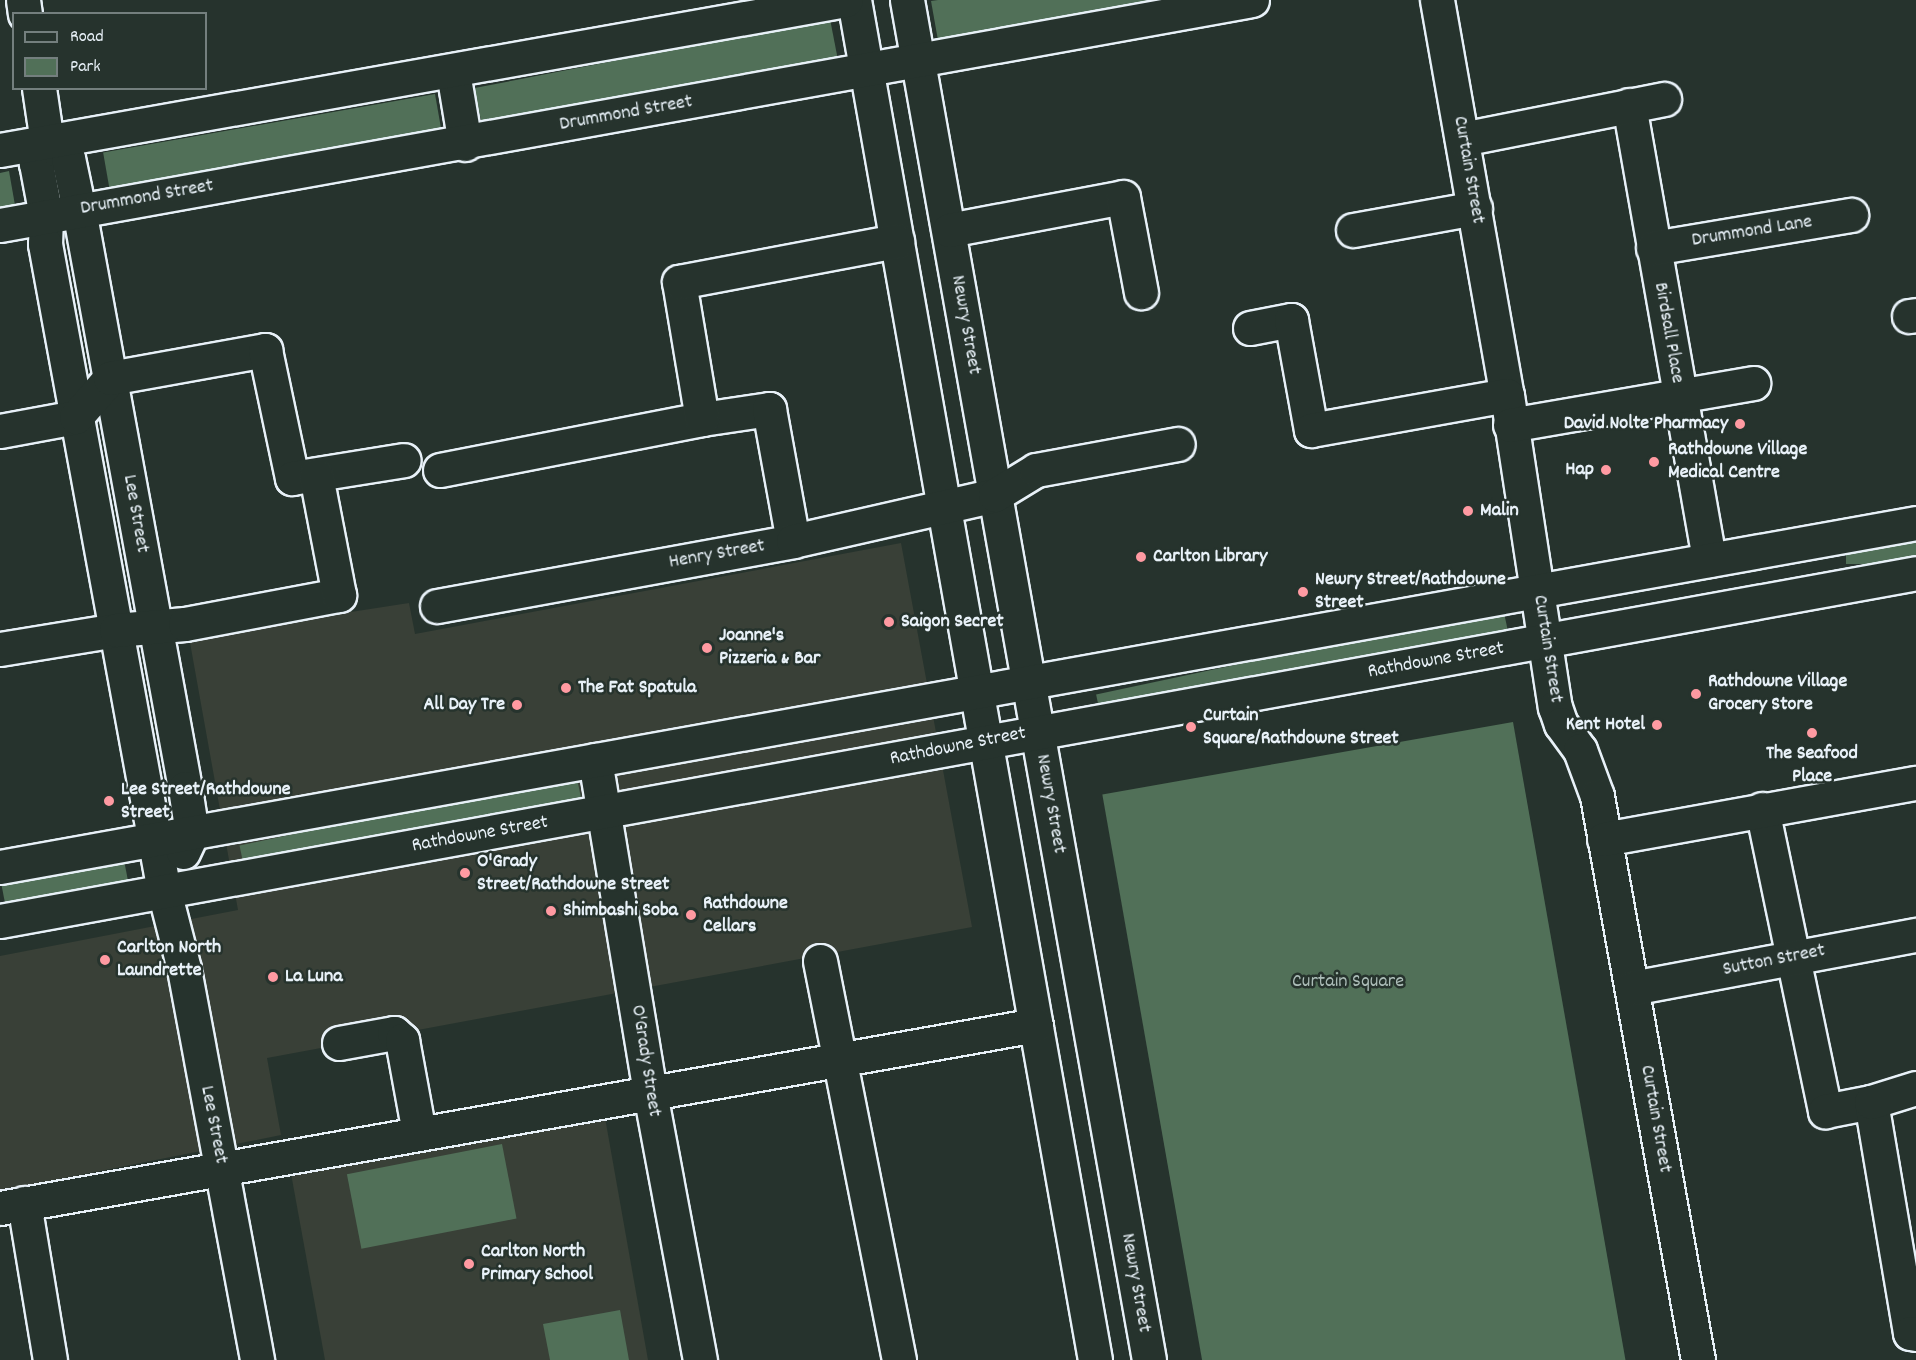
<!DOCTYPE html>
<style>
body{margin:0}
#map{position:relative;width:1916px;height:1360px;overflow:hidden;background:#26332d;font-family:Dekko,sans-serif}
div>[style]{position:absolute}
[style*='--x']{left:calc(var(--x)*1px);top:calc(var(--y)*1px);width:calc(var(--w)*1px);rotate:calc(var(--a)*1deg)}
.built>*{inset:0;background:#394037}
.green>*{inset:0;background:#517058;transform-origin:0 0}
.roads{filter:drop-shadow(2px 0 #e8f1f8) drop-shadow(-2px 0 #e8f1f8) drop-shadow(0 2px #e8f1f8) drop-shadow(0 -2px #e8f1f8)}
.minor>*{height:33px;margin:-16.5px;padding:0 16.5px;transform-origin:16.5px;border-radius:16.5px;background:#26332d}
.dots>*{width:16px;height:16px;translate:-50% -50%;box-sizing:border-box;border:3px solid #26332d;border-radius:50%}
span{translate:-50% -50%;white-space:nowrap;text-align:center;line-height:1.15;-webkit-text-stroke:5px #26332d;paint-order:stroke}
.street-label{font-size:20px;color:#e8f1f8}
.poi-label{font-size:20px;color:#e8f1f8;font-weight:700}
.right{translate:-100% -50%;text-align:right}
.left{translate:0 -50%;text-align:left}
.park-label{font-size:20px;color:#acbdb8}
.legend{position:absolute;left:12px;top:12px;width:195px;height:78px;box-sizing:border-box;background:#26332d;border:2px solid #747f7e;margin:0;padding:8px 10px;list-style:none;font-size:18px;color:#e8f1f8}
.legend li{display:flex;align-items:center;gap:12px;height:30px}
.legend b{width:30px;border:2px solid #747f7e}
</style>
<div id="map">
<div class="built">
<i style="clip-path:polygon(901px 543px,972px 927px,267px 1058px,281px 1135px,0 1191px,0 956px,238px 910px,189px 637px,409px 603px,415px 634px)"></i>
<i style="clip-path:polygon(604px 1112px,648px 1360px,325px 1360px,290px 1168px)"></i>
</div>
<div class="green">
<i style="clip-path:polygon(938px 0,1183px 0,939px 46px,931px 1px)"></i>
<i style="left:830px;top:19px;width:43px;height:362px;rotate:79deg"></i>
<i style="left:435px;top:94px;width:41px;height:337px;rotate:80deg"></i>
<i style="clip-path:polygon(9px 171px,16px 211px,0 214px,0 173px)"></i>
<i style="left:1916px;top:533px;width:31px;height:70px;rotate:90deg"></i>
<i style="left:1503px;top:608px;width:29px;height:416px;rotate:78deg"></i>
<i style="left:1513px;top:722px;width:648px;height:417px;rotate:80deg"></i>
<i style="left:576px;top:774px;width:29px;height:344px;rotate:78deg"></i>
<i style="left:123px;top:855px;width:32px;height:125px;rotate:79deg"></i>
<i style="left:502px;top:1144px;width:76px;height:158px;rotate:79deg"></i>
<i style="clip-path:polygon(620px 1310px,629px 1360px,550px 1360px,543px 1324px)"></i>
</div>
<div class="roads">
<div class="minor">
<i style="--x:23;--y:0;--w:14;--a:82"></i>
<i style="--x:854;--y:0;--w:1381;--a:79.95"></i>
<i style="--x:907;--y:0;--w:1381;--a:79.91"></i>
<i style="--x:1437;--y:0;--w:401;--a:80"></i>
<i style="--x:1507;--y:395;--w:316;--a:81.3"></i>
<i style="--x:1555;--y:707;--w:18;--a:71"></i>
<i style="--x:1561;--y:724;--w:32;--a:54"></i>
<i style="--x:1580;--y:750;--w:49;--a:69.7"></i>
<i style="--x:1597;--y:796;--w:573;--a:79.85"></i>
<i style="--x:453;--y:72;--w:73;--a:80.5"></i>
<i style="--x:39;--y:88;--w:55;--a:81.6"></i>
<i style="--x:47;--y:142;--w:24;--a:118"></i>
<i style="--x:36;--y:163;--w:54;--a:79.3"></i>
<i style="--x:46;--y:216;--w:28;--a:92"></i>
<i style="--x:45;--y:244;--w:658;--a:79.58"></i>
<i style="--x:164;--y:891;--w:81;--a:75.6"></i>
<i style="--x:184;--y:969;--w:398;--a:79.4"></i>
<i style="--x:1629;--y:105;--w:462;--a:80"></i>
<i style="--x:1462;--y:139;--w:206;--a:-11.2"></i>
<i style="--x:47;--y:142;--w:26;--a:37"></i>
<i style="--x:68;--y:158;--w:53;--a:78.1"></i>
<i style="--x:79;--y:210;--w:588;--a:79.61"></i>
<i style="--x:185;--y:788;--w:46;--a:81.2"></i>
<i style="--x:192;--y:833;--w:21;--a:115"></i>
<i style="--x:0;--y:150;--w:859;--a:-10.05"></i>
<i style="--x:0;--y:225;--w:1272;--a:-10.19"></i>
<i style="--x:949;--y:230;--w:177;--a:-10.7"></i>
<i style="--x:1123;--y:197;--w:97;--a:79.3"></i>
<i style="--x:1353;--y:230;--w:124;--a:-10.2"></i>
<i style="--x:1653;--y:248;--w:201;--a:-9.5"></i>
<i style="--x:1909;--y:316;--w:7;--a:-8"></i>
<i style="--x:1250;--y:328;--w:42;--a:-11"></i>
<i style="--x:1291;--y:320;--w:112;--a:79.7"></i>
<i style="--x:1311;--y:430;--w:199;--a:-10.1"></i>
<i style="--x:702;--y:419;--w:68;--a:-8.5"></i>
<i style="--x:769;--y:409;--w:134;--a:79.7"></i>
<i style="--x:1510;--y:425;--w:247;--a:-9.8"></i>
<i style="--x:0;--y:431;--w:77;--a:-10.4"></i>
<i style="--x:76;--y:417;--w:52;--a:-48.9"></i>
<i style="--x:110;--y:378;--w:158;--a:-10.2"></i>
<i style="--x:265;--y:350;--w:131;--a:78.1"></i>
<i style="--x:292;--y:478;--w:113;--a:-9.1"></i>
<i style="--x:440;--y:470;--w:267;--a:-11"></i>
<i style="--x:702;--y:419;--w:139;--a:-99.5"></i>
<i style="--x:679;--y:282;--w:222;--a:-10.7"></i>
<i style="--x:437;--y:606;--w:362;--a:-10.3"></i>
<i style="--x:793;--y:541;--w:207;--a:-12.8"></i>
<i style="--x:995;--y:495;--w:48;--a:-31.4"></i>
<i style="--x:1036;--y:470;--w:144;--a:-10.4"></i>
<i style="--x:0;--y:649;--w:118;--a:-9.3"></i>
<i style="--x:116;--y:630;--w:69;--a:-5"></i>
<i style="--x:185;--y:624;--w:157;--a:-10.7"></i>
<i style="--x:339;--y:595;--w:122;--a:-100.9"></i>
<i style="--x:595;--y:760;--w:338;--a:80.6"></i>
<i style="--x:650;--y:1093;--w:272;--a:79.4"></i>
<i style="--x:1762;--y:809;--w:309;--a:78.2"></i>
<i style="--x:1825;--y:1111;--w:47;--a:-11.1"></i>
<i style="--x:1871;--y:1102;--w:234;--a:80.4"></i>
<i style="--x:1910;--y:1333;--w:6;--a:9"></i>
<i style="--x:1604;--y:839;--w:317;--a:-10.2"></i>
<i style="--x:0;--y:867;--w:1947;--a:-10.18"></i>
<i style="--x:0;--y:921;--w:1947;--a:-10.29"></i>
<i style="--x:820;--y:961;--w:407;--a:78.8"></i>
<i style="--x:1632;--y:988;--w:289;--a:-10.6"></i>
<i style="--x:339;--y:1043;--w:56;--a:-10.3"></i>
<i style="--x:394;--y:1033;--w:11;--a:41"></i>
<i style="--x:402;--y:1040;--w:95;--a:79.6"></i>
<i style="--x:1871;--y:1102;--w:47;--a:-17.3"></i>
<i style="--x:24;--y:1203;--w:159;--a:80.6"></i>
<i style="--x:0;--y:1208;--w:1052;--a:-10.02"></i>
</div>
</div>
<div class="dots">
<i style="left:1740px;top:424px;background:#ff9aa2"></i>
<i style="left:1654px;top:462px;background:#ff9aa2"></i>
<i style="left:1606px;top:470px;background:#ff9aa2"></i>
<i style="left:1468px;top:511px;background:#ff9aa2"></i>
<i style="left:1141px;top:557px;background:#ff9aa2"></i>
<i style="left:1303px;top:592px;background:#ff9aa2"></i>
<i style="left:889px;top:622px;background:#ff9aa2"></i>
<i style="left:707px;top:648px;background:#ff9aa2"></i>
<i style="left:566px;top:688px;background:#ff9aa2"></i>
<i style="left:1696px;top:694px;background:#ff9aa2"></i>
<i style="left:517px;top:705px;background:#ff9aa2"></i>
<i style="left:1657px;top:725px;background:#ff9aa2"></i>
<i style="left:1191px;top:727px;background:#ff9aa2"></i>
<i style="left:1812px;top:733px;background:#ff9aa2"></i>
<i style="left:109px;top:801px;background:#ff9aa2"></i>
<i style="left:465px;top:873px;background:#ff9aa2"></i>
<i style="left:551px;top:911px;background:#ff9aa2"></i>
<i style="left:691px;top:915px;background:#ff9aa2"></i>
<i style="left:105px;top:960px;background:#ff9aa2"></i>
<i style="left:273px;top:977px;background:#ff9aa2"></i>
<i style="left:469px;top:1264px;background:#ff9aa2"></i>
</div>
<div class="street-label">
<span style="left:626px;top:114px;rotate:-10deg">Drummond Street</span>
<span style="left:1468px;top:170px;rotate:80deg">Curtain Street</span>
<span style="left:147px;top:198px;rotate:-10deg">Drummond Street</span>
<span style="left:1752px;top:232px;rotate:-9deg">Drummond Lane</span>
<span style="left:965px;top:325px;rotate:80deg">Newry Street</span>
<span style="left:1668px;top:333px;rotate:80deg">Birdsall Place</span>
<span style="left:135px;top:514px;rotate:80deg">Lee Street</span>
<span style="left:717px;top:555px;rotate:-10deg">Henry Street</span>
<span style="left:1547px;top:649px;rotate:81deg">Curtain Street</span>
<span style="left:1436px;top:661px;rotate:-10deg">Rathdowne Street</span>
<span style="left:958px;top:747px;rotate:-11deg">Rathdowne Street</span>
<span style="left:1050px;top:804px;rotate:80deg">Newry Street</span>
<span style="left:480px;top:835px;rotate:-10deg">Rathdowne Street</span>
<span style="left:1774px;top:961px;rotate:-11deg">Sutton Street</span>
<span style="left:645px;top:1061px;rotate:81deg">O'Grady Street</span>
<span style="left:1655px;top:1119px;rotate:80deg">Curtain Street</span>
<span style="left:213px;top:1125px;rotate:79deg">Lee Street</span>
<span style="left:1135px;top:1283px;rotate:80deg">Newry Street</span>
</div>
<div class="poi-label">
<span class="right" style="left:1728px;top:424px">David Nolte Pharmacy</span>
<span class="left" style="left:1668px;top:462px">Rathdowne Village<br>Medical Centre</span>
<span class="right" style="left:1594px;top:470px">Hap</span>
<span class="left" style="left:1480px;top:511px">Malin</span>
<span class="left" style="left:1153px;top:557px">Carlton Library</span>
<span class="left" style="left:1315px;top:592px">Newry Street/Rathdowne<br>Street</span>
<span class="left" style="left:901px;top:622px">Saigon Secret</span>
<span class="left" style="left:719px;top:648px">Joanne's<br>Pizzeria &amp; Bar</span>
<span class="left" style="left:1708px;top:694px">Rathdowne Village<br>Grocery Store</span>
<span class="left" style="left:578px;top:688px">The Fat Spatula</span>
<span class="right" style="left:505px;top:705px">All Day Tre</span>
<span class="left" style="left:1203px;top:728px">Curtain<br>Square/Rathdowne Street</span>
<span class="right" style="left:1645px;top:725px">Kent Hotel</span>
<span style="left:1812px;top:766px">The Seafood<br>Place</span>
<span class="left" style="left:121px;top:802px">Lee Street/Rathdowne<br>Street</span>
<span class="left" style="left:477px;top:874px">O'Grady<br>Street/Rathdowne Street</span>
<span class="left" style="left:703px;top:916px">Rathdowne<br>Cellars</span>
<span class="left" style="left:563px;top:911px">Shimbashi Soba</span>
<span class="left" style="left:117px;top:960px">Carlton North<br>Laundrette</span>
<span class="left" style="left:285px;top:977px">La Luna</span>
<span class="left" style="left:481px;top:1264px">Carlton North<br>Primary School</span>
</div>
<div class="park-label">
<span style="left:1348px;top:982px">Curtain Square</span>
</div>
<ul class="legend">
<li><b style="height:8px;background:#26332d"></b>Road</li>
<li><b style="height:16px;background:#517058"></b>Park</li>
</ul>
</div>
